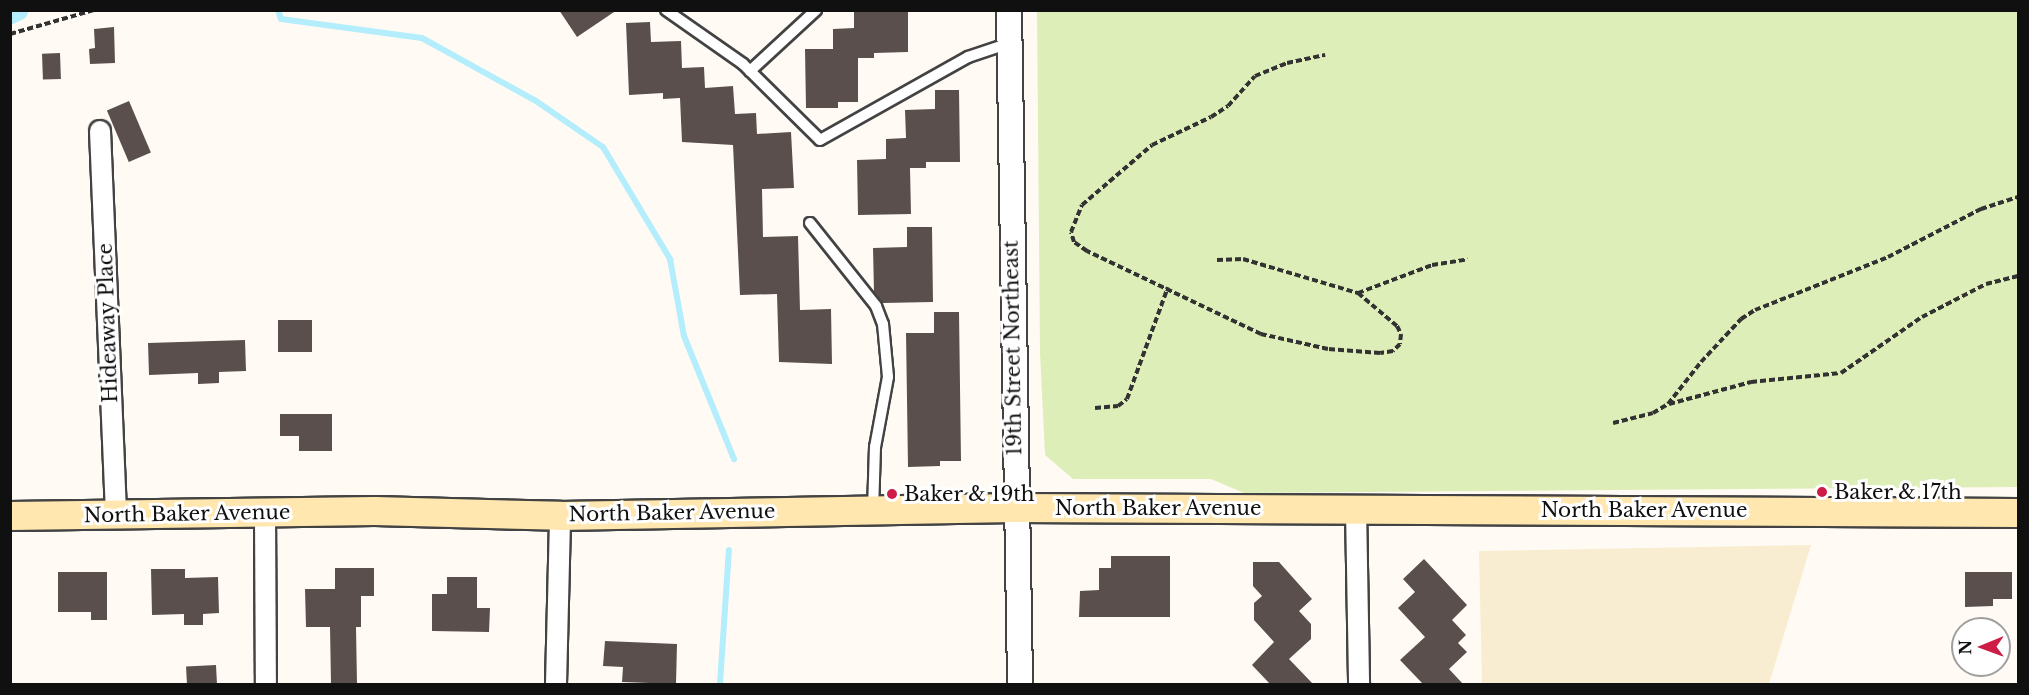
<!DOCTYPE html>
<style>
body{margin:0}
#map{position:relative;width:2029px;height:695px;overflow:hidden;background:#fffbf4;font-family:"Libre Baskerville",serif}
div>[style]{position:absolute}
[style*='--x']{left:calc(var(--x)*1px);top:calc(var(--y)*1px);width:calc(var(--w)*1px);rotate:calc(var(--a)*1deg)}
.farmland>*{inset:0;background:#f8edd1}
.green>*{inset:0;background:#deeeb9}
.stream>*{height:6px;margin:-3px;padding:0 3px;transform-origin:3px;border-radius:3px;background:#b4edfb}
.canal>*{height:21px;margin:-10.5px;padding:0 10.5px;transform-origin:10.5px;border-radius:10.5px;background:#b4edfb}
.building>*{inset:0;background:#5a4f4c;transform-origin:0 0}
.path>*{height:4px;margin-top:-2px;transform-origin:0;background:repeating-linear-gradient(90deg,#323232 0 6px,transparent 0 9px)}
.roads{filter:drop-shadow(2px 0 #434343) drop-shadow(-2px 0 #434343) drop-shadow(0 2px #434343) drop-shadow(0 -2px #434343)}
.service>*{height:10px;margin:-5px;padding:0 5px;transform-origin:5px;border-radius:5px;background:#fff}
.minor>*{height:20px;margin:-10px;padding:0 10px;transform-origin:10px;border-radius:10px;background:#fff}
.tertiary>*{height:24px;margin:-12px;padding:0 12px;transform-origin:12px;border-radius:12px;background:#fff}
.secondary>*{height:28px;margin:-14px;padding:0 14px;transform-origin:14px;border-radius:14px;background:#ffe7af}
.dots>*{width:16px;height:16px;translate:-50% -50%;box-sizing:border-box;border:3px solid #fff;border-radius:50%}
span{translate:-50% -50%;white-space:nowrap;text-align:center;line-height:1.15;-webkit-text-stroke:6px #fff;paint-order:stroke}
.street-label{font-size:20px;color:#101010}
.poi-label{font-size:20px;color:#101010}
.left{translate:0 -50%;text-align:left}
.frame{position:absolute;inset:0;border:12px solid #101010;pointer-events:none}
.north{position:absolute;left:1951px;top:617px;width:60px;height:60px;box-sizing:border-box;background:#fff;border:2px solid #9f9f9f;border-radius:50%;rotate:269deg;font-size:16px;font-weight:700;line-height:24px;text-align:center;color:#101010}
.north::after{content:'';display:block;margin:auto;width:21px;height:27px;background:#cd1c45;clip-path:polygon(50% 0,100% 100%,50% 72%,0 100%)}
</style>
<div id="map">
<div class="farmland">
<i style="clip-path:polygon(1811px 545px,1769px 684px,1482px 684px,1479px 551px)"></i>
</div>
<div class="green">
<i style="clip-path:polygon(1037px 11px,2018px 11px,2018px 487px,1244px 493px,1211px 479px,1073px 479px,1045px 455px,1040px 353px)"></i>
</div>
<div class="stream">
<i style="--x:278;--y:10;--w:9;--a:72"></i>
<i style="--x:281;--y:19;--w:142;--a:7.7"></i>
<i style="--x:422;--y:38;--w:130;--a:28.9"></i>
<i style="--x:536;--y:101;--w:81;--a:34.5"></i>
<i style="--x:603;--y:147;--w:131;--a:59.1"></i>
<i style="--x:670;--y:259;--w:78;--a:79.7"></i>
<i style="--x:684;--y:336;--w:133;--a:67.9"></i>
<i style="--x:720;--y:684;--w:134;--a:-86.2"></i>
</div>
<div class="canal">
<i style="--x:10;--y:13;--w:8;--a:-23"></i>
</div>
<div class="building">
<i style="clip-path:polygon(559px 10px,617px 10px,577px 37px)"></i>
<i style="clip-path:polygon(854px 10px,908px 10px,908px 52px,874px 53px,874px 58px,858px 58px,858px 102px,838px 102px,838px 108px,806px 108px,805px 49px,833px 49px,833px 29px,854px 28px)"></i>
<i style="clip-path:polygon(650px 22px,651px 42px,681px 41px,682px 68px,704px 67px,705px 88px,733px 86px,735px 114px,756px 113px,757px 134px,791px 132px,794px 188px,762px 189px,763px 237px,798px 236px,800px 310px,831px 309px,832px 364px,779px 362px,777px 294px,740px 295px,733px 145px,682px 142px,680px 98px,663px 99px,663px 93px,629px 95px,626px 23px)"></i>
<i style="clip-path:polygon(114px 27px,115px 63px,90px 64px,89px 49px,95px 48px,94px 29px)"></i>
<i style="left:60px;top:53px;width:26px;height:18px;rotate:88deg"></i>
<i style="clip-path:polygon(935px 90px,959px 90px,960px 162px,926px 162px,926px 168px,910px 168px,911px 214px,858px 215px,857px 160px,886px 159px,886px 139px,906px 138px,905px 110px,935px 109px)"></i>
<i style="left:129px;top:101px;width:56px;height:24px;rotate:67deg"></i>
<i style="clip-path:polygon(907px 227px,932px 227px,933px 302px,883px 303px,874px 292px,873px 248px,907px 247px)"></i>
<i style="clip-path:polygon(934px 312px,959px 312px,961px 461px,940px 461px,940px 466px,908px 467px,906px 333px,934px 333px)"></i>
<i style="left:278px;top:320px;width:34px;height:32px"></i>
<i style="clip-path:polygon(245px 340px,246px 371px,219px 372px,219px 383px,198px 384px,198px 373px,149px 375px,148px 343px)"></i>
<i style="clip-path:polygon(280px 414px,332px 414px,332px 451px,299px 451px,299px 436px,280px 436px)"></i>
<i style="clip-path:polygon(1111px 556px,1170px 556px,1170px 617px,1079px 617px,1080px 591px,1099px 590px,1099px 568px,1111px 568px)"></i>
<i style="clip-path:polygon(1424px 559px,1467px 605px,1452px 620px,1466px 635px,1458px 643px,1467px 652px,1449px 669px,1463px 684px,1423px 684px,1400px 660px,1425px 637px,1398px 608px,1415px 592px,1403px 579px)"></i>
<i style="clip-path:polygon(1253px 562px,1279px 562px,1312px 599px,1299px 611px,1311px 624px,1311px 639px,1289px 659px,1313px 684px,1270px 684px,1252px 665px,1274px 642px,1254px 620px,1254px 603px,1262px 596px,1253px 586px)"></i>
<i style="clip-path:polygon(335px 568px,374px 568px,374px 596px,361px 596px,361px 627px,356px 627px,357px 684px,331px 684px,330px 627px,306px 627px,305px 589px,335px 589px)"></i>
<i style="clip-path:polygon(151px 569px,185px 569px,185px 578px,218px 577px,219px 613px,203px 614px,203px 625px,184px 625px,184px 614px,152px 615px)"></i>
<i style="clip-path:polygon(58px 572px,107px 572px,107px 620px,91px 620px,91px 612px,58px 612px)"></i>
<i style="clip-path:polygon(1965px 572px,2012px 572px,2012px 599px,1993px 599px,1993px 606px,1965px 607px)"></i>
<i style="clip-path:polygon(447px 577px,477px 577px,477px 608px,490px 608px,489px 632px,432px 631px,432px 594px,447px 594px)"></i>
<i style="clip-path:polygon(605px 641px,677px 644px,676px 684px,622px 682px,623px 667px,603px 666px)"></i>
<i style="left:216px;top:665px;width:19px;height:30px;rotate:87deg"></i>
</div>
<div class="path">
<i style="--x:10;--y:34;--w:87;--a:-15.9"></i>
<i style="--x:1217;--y:260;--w:26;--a:-2"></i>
<i style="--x:1243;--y:259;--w:120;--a:16.5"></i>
<i style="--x:1358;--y:293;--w:51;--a:40.2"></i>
<i style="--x:1397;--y:326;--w:9;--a:63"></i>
<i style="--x:1401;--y:334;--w:10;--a:96"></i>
<i style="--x:1400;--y:344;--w:10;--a:135"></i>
<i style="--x:1393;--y:351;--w:13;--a:171"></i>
<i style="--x:1380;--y:353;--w:52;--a:-175.6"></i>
<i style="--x:1328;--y:349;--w:69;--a:-167.4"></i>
<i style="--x:1261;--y:334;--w:193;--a:-154.5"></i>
<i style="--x:1087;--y:251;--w:16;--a:-145"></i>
<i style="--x:1074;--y:242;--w:10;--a:-107"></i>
<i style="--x:1071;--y:232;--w:29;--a:-68"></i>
<i style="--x:1082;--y:205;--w:92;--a:-40.6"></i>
<i style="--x:1152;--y:145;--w:65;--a:-25.4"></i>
<i style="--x:1211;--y:117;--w:20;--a:-33"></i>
<i style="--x:1228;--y:106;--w:40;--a:-48"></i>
<i style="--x:1255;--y:76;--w:35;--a:-22"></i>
<i style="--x:1287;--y:63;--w:39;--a:-12"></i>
<i style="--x:1358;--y:293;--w:79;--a:-20.7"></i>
<i style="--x:1432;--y:265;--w:36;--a:-9"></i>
<i style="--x:1669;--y:404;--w:85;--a:-15"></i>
<i style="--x:1751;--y:382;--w:90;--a:-5.7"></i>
<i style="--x:1841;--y:373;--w:98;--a:-34.7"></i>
<i style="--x:1922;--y:317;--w:72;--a:-27.3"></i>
<i style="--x:1986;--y:284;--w:33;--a:-14"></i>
<i style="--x:1095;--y:408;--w:23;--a:-5"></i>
<i style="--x:1118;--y:406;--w:11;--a:-38"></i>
<i style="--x:1127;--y:399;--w:119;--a:-69.9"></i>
<i style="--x:1613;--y:423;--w:41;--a:-14"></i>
<i style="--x:1653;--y:413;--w:17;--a:-31"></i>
<i style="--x:1668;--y:404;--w:53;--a:-51.8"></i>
<i style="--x:1701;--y:362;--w:59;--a:-47.1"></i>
<i style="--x:1741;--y:319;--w:17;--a:-33"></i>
<i style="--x:1755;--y:310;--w:143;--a:-21.7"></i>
<i style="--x:1888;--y:257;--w:105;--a:-27.3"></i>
<i style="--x:1981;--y:209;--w:39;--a:-18"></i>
</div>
<div class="roads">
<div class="service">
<i style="--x:666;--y:10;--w:94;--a:35"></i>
<i style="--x:743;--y:64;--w:108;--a:44.6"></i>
<i style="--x:820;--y:140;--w:170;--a:-29.3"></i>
<i style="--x:968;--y:57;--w:44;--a:-18.4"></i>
<i style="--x:750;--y:71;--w:90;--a:-42.7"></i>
<i style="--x:810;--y:223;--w:106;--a:51.5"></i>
<i style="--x:876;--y:306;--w:19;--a:69"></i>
<i style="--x:883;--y:324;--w:53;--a:84.6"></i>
<i style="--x:888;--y:377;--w:71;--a:100.5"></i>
<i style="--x:875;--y:447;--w:62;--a:91.8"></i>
</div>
<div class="minor">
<i style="--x:100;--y:131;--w:384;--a:87.6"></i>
<i style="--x:1356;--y:508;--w:176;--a:89"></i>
<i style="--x:265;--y:513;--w:171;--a:89.7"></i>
<i style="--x:556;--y:684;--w:168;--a:-88.6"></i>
</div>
<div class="tertiary">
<i style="--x:1009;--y:10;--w:674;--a:89.06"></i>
</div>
<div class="secondary">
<i style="--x:10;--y:516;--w:365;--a:-0.8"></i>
<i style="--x:375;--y:511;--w:185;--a:1.5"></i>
<i style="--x:560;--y:516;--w:454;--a:-1"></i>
<i style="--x:1014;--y:508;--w:1004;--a:0.29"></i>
</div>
</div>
<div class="dots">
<i style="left:1822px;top:492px;background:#cd1c45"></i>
<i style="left:892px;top:494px;background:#cd1c45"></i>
</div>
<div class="street-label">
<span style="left:108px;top:323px;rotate:-92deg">Hideaway Place</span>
<span style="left:1013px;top:348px;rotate:-91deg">19th Street Northeast</span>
<span style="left:1158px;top:508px">North Baker Avenue</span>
<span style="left:1644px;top:510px">North Baker Avenue</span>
<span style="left:672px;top:513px;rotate:-1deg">North Baker Avenue</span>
<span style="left:187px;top:514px;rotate:-1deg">North Baker Avenue</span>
</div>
<div class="poi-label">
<span class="left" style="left:1834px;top:492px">Baker &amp; 17th</span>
<span class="left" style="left:904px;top:494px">Baker &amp; 19th</span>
</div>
<div class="frame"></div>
<div class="north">N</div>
</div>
